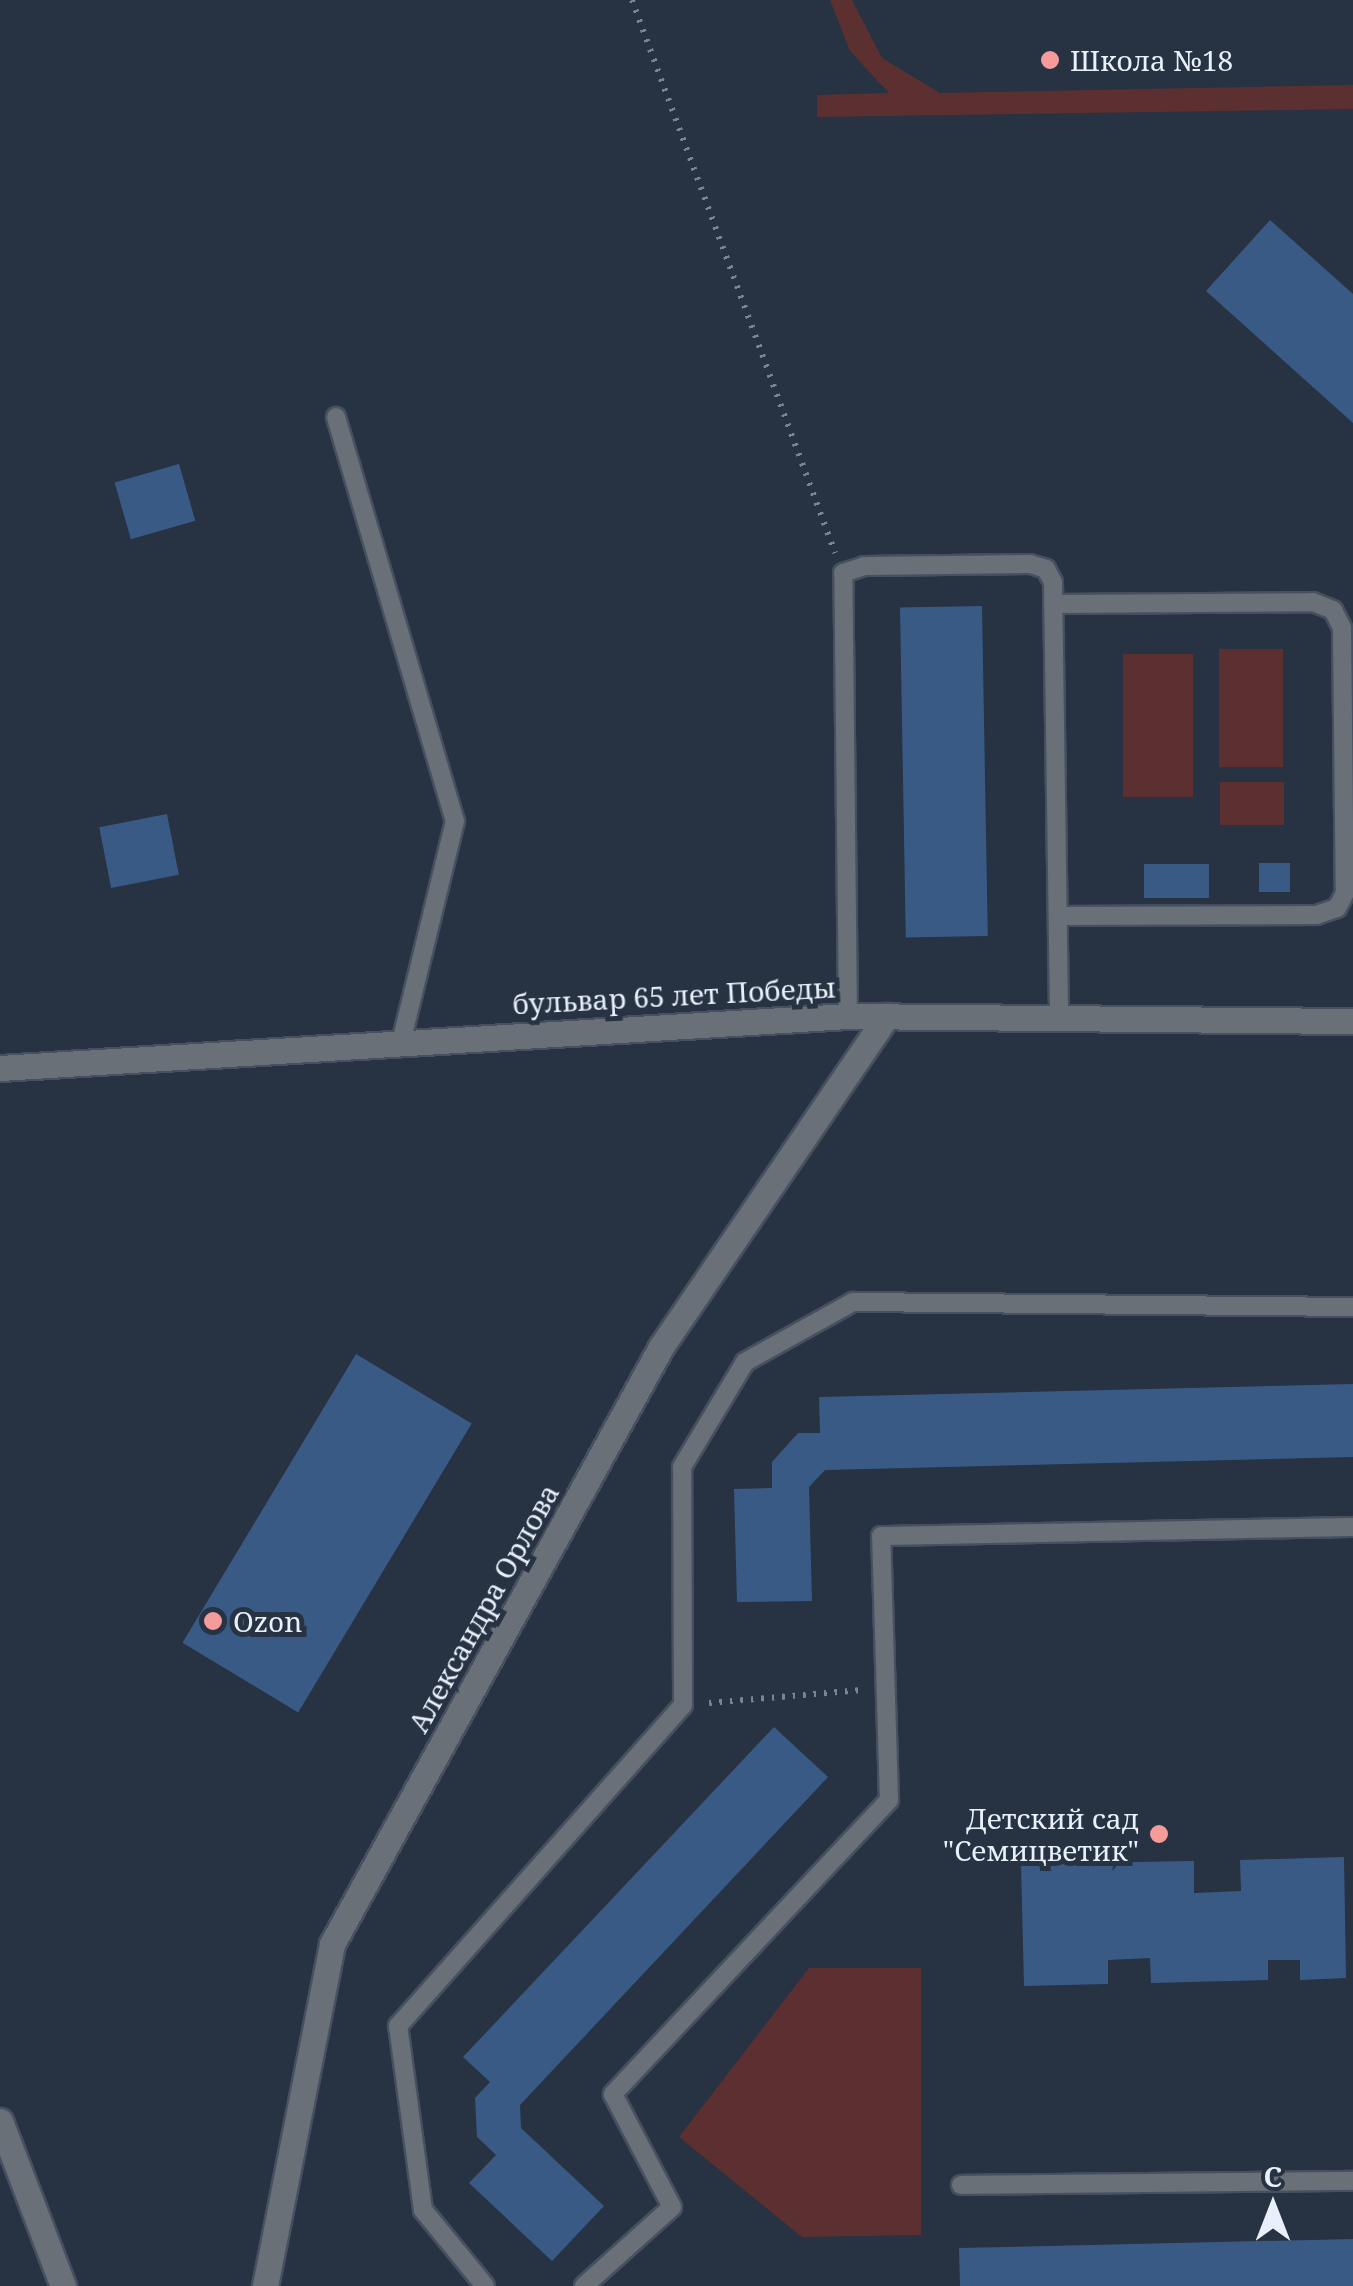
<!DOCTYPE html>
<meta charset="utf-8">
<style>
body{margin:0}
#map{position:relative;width:1353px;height:2286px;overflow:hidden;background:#273242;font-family:"Noto Serif",serif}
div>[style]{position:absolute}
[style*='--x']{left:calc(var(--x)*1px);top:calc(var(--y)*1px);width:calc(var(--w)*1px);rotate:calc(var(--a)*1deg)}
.green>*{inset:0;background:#5c3030;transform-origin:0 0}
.building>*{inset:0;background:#3a5a86;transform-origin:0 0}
.path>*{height:6px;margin-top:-3px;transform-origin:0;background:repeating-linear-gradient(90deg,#7b8492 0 2.5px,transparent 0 10.5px)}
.roads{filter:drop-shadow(2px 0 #465060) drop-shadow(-2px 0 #465060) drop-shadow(0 2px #465060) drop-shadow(0 -2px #465060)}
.service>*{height:18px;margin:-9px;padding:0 9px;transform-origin:9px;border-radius:9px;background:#6a7078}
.minor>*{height:25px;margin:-12.5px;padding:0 12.5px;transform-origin:12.5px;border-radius:12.5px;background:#6a7078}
.tertiary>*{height:25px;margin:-12.5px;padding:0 12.5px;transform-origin:12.5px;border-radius:12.5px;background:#6a7078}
.dots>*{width:28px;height:28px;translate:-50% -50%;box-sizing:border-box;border:5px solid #273242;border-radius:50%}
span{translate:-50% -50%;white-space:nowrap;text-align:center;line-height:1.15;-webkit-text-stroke:10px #273242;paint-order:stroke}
.poi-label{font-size:28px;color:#e9f0fb}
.left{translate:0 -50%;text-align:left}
.right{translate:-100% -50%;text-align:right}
.street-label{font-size:28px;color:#e9f0fb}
.north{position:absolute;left:1223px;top:2156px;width:100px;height:100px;-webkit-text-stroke:8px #273242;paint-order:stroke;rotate:0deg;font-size:28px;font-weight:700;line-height:40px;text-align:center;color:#e9f0fb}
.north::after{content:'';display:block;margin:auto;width:35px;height:45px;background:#e9f0fb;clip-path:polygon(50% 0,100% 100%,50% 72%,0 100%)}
</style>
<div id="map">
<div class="green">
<i style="clip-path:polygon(830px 0,852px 0,882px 58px,940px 93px,1353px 85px,1353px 109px,817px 117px,817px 95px,889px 93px,850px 51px)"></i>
<i style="left:1283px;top:649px;width:118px;height:64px;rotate:90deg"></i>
<i style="left:1123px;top:654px;width:70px;height:143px"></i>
<i style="left:1220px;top:782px;width:64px;height:43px"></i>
<i style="clip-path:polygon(809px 1968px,921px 1968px,921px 2235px,802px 2237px,679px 2137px)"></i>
</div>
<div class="building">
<i style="clip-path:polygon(1270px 220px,1353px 294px,1353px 423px,1206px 291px)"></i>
<i style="left:179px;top:464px;width:59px;height:67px;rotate:74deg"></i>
<i style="left:982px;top:606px;width:330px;height:82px;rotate:89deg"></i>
<i style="left:167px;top:814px;width:62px;height:69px;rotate:79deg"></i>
<i style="left:1259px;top:863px;width:31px;height:29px"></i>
<i style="left:1144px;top:864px;width:65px;height:34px"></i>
<i style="left:356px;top:1354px;width:135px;height:337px;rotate:31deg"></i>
<i style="clip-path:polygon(1353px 1384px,1353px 1457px,825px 1470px,809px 1487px,812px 1601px,737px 1602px,734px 1489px,772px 1488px,772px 1462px,798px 1433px,820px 1433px,819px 1397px)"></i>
<i style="clip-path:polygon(774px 1727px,828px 1777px,520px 2105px,521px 2128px,604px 2206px,552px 2261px,469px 2183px,496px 2155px,477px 2137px,475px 2098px,490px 2082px,463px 2057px)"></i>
<i style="clip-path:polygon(1344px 1857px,1346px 1978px,1300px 1980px,1300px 1960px,1268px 1960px,1268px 1980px,1151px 1983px,1150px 1958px,1108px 1960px,1108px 1984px,1024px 1986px,1021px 1864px,1194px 1861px,1194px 1893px,1241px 1891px,1240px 1860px)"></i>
<i style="clip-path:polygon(1353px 2239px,1353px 2286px,960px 2286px,959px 2248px)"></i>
</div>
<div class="path">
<i style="--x:632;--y:0;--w:589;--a:69.84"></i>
<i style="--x:709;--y:1703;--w:153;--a:-4.9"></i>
</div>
<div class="roads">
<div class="service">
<i style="--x:336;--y:417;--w:421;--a:73.6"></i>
<i style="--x:455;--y:821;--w:224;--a:103.7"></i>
<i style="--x:1053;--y:604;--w:260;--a:-0.4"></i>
<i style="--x:1313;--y:602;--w:22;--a:22"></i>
<i style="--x:1333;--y:610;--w:20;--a:63"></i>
<i style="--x:1342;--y:628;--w:265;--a:89.4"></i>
<i style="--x:1345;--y:893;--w:17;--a:118"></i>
<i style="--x:1337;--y:908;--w:21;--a:161"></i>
<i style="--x:1317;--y:915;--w:259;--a:179.8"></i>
<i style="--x:848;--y:1016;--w:443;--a:-90.6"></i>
<i style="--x:843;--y:573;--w:22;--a:-18"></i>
<i style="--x:864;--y:566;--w:166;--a:-0.7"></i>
<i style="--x:1030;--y:564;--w:17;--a:17"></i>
<i style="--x:1046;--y:569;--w:15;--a:62"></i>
<i style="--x:1053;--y:582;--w:436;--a:89.2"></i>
<i style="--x:961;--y:2185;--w:392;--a:-0.6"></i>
<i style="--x:485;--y:2286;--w:98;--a:-129.2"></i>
<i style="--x:423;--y:2210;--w:186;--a:-97.7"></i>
<i style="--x:398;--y:2026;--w:429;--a:-48.4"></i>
<i style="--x:683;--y:1705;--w:238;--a:-90.2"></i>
<i style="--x:682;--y:1467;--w:122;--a:-59"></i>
<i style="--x:745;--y:1362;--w:124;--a:-29.1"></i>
<i style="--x:853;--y:1302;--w:500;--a:0.57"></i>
<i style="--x:584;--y:2286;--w:118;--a:-41.9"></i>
<i style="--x:672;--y:2207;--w:127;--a:-117.6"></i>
<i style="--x:613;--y:2094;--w:403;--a:-46.8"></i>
<i style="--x:889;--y:1800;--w:264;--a:-91.7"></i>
<i style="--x:881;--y:1536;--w:472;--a:-1.1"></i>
</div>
<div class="minor">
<i style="--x:0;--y:1068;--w:850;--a:-3.51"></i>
<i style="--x:848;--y:1016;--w:505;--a:0.57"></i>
<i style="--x:265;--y:2286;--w:349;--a:-78.9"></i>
<i style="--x:332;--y:1944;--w:682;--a:-61.14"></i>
<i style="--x:661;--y:1347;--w:401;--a:-55.7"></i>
</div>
<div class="tertiary">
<i style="--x:0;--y:2121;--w:177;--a:69.1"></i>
</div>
</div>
<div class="dots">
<i style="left:1050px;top:60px;background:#f59b9a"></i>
<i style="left:213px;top:1621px;background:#f59b9a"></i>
<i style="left:1159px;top:1834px;background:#f59b9a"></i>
</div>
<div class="poi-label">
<span class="left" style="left:1070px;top:60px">Школа №18</span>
<span class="left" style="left:233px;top:1621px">Ozon</span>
<span class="right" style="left:1139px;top:1834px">Детский сад<br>"Семицветик"</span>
</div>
<div class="street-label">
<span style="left:674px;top:995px;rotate:-3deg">бульвар 65 лет Победы</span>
<span style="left:483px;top:1608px;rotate:-61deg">Александра Орлова</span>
</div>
<div class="north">С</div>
</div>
